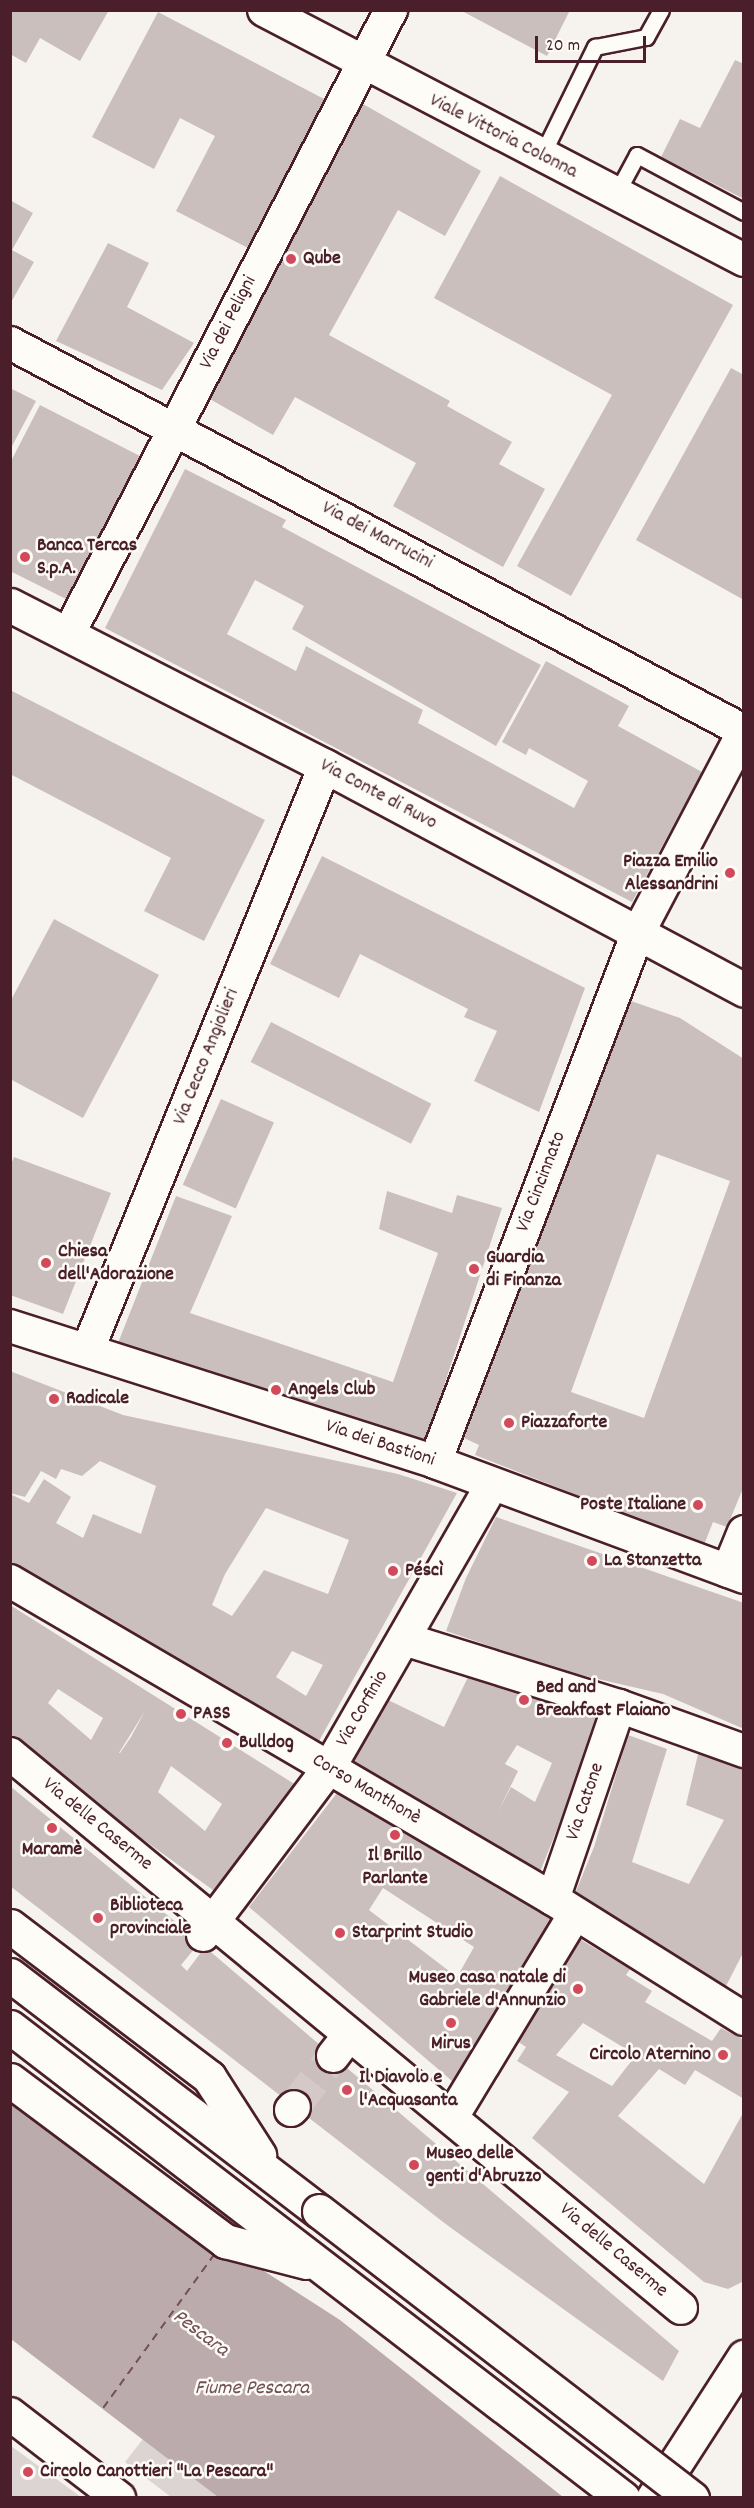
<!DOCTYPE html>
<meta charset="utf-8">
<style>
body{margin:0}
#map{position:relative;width:754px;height:2508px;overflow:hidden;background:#f6f3ef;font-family:Dekko,sans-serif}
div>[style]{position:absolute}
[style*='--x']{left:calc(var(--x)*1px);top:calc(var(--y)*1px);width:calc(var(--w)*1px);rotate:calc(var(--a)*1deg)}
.green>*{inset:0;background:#dcd4d2}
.water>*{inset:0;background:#bbabac}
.ferry>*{height:1.5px;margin-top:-0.75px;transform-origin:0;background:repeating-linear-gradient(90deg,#725058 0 8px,transparent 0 14px)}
.building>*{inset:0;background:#cbbfbe;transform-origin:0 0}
.street-tunnel>*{height:32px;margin-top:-16px;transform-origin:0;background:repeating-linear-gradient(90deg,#d4c9c8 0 32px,transparent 0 48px)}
.roads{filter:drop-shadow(2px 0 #4a1f2b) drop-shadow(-2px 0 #4a1f2b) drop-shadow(0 2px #4a1f2b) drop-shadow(0 -2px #4a1f2b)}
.lane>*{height:15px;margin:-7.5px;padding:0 7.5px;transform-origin:7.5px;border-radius:7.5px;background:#fdfcf7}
.street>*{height:32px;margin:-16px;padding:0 16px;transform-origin:16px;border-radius:16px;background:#fdfcf7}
.secondary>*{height:33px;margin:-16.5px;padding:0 16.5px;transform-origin:16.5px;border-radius:16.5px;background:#fdfcf7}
.highway>*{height:33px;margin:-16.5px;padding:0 16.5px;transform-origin:16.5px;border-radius:16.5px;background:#fdfcf7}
.bridges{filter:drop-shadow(2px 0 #4a1f2b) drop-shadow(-2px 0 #4a1f2b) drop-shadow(0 2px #4a1f2b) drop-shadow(0 -2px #4a1f2b)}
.highway-bridge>*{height:33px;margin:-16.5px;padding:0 16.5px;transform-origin:16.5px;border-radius:16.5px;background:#fdfcf7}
.dots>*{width:16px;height:16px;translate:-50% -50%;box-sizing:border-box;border:3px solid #fdfcf7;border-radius:50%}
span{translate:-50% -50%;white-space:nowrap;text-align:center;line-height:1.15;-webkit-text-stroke:5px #fdfcf7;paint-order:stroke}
.street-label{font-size:20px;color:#4a1f2b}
.poi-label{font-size:20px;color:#4a1f2b;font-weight:700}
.left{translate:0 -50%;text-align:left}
.right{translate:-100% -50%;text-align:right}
.water-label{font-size:21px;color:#725058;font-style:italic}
.frame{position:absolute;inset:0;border:12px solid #4a1f2b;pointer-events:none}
.scale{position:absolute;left:535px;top:36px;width:111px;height:27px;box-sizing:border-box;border:3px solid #4a1f2b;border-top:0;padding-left:8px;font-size:18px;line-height:21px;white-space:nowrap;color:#4a1f2b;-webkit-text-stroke:4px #fdfcf7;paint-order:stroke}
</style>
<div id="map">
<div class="green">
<i style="clip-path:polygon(143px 2439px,218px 2497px,171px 2497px,125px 2462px)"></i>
<i style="clip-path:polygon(11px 2446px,81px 2497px,11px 2497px)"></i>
</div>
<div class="water">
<i style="clip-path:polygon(10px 2088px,222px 2244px,340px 2320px,563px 2497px,218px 2497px,11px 2339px)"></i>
</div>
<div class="ferry">
<i style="--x:103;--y:2408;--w:191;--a:-54.1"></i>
</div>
<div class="building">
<i style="clip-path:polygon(10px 10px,109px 10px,80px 61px,40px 38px,26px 63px,10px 54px)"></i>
<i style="clip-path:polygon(460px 10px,570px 10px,547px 56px)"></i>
<i style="clip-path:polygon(158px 12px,326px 100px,248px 248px,176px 211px,215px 136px,180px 118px,154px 169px,92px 137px)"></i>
<i style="clip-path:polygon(735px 60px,744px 64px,744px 199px,661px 157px,680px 119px,700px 128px)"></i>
<i style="clip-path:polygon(363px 104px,481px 171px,445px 236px,398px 210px,329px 335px,450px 401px,447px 406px,512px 442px,499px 464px,545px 489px,503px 567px,393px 506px,416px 463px,295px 397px,273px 435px,201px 394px)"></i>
<i style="clip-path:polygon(500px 176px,733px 305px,571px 596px,517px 566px,612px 395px,434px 298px)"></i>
<i style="clip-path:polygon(10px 200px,33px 213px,12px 250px,34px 262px,10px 304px)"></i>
<i style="clip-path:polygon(108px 243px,149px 263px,127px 307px,194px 343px,162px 390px,56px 341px)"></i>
<i style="clip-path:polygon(731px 368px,744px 375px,744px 600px,636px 540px)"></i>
<i style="clip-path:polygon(10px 388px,36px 401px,10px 450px)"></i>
<i style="clip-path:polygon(40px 405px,140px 456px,66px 599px,10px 571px,10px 463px)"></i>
<i style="clip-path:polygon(185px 469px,286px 520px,282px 527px,541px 665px,496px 746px,292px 629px,304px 606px,255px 580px,227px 634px,296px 671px,306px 646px,423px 710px,418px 723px,574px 808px,588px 781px,529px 748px,526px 755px,502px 742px,546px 661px,629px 706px,618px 726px,702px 772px,632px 902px,105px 628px)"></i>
<i style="clip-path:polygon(10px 690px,265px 820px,204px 941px,144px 911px,171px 858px,10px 774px)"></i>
<i style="clip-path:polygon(322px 856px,585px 988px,539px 1112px,474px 1081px,497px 1031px,464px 1017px,468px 1009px,360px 954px,339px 998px,270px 964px)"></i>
<i style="clip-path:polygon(54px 919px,159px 975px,83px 1118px,10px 1079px,10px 1002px)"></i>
<i style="clip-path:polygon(evenodd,631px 1001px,680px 1018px,744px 1059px,744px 1486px,727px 1527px,713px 1522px,704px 1545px,475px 1455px,479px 1445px,464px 1438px,631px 1001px,657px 1154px,730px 1181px,644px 1418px,571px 1392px,657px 1154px)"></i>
<i style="left:271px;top:1022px;width:180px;height:45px;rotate:27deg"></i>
<i style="left:221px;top:1099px;width:58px;height:94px;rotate:24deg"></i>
<i style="clip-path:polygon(14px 1157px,111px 1193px,63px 1314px,10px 1295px,10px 1167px)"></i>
<i style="clip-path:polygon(387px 1191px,452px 1213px,457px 1195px,502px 1208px,423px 1450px,118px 1343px,176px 1196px,232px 1216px,190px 1313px,393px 1382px,438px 1253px,379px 1229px)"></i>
<i style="clip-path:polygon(evenodd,10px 1371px,123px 1415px,398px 1474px,457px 1493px,319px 1741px,10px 1568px,10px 1494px,29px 1503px,44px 1479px,71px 1497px,56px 1523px,83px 1538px,93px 1514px,141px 1534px,156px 1486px,100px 1461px,82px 1476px,61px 1469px,56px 1479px,41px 1471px,25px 1497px,10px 1493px,10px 1371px,266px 1508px,349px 1540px,328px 1594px,264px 1570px,232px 1616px,212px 1605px,225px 1574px,266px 1508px,10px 1371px,292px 1651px,323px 1665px,306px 1696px,276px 1677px,292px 1651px)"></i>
<i style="clip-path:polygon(496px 1517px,744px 1603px,744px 1729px,663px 1694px,559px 1670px,446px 1631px,466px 1578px)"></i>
<i style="clip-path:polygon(evenodd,10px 1605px,296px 1785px,217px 1893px,10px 1743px,10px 1605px,58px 1689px,103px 1718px,91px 1740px,48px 1703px,58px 1689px,10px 1605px,145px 1711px,131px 1737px,120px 1753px,119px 1753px,145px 1711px,10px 1605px,171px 1766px,222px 1804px,205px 1831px,158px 1792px,171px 1766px)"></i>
<i style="clip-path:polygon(evenodd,469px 1675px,601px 1719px,538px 1877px,341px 1763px,384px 1698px,444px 1727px,469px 1675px,517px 1745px,552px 1763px,535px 1802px,511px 1787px,498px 1812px,518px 1771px,505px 1764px,517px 1745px)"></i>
<i style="clip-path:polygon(628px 1735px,667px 1749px,632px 1862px,689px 1884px,724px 1820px,686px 1805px,699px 1750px,744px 1760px,744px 1951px,725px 1988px,574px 1896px,594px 1847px)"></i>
<i style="clip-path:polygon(10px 1786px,200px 1942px,181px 1965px,187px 1971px,205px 1947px,679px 2351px,663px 2381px,447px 2225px,10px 1886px)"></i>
<i style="clip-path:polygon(evenodd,340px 1789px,553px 1921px,459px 2087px,249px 1907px,340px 1789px,383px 1888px,474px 1947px,457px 1977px,369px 1910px,383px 1888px)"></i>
<i style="clip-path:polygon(evenodd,576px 1937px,630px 1969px,626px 1975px,652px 1991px,645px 2002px,712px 2041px,721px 2028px,744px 2040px,744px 2099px,695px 2070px,685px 2085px,659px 2069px,618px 2116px,704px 2184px,744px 2111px,744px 2281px,728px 2289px,704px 2282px,532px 2138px,569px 2092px,517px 2061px,526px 2047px,514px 2039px,576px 1937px,583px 2023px,636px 2055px,612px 2086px,556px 2055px,583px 2023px)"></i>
</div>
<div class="street-tunnel">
<i style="--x:294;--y:2107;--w:64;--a:-52.6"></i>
</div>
<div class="roads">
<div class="lane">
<i style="--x:541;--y:157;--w:123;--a:-63.9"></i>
<i style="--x:595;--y:47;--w:52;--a:-11.1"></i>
<i style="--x:646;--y:37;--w:31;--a:-61"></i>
<i style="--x:616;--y:194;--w:44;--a:-61.7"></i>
<i style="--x:637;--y:155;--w:121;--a:28"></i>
</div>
<div class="street">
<i style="--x:264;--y:10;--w:541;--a:27.51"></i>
<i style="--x:10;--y:343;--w:830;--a:27.86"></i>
<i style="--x:68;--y:635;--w:704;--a:-62.67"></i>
<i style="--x:10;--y:1326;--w:446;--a:17.7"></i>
<i style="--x:435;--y:1462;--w:330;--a:20.4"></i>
<i style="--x:88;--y:1349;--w:629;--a:-67.88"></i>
<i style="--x:435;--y:1462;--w:564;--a:-69.03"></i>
<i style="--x:637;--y:935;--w:230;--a:-62.3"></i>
<i style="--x:728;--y:1571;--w:42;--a:-67.7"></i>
<i style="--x:10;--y:1581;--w:629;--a:30.35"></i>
<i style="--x:553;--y:1899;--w:226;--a:32.1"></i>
<i style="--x:404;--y:1639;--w:225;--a:17.3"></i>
<i style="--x:619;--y:1706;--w:133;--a:19.8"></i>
<i style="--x:10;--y:1754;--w:870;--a:39.54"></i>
<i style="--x:553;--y:1899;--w:204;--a:-71.1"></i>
<i style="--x:203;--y:1935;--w:209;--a:-53"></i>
<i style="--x:329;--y:1768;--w:327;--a:-60.1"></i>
<i style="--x:333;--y:2056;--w:10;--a:-53"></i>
<i style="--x:291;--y:2110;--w:4;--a:-45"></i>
<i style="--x:452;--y:2117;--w:237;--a:-58.8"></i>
<i style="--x:10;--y:2414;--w:138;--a:37.6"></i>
</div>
<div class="secondary">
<i style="--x:10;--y:605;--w:354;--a:27.1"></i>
<i style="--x:325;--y:766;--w:475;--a:28.1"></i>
<i style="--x:653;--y:2498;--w:168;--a:-57.2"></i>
</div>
<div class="highway">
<i style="--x:10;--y:1926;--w:250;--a:37.2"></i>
<i style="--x:209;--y:2077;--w:93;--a:57.3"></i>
<i style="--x:10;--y:1975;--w:389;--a:37.4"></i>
<i style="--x:10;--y:2027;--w:773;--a:37.54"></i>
<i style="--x:10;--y:2080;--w:269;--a:36.8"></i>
<i style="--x:225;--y:2241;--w:84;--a:14.5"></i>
</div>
</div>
<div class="bridges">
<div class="highway-bridge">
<i style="--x:319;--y:2211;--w:471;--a:37.6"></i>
</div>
</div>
<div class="dots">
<i style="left:291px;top:259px;background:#d1495b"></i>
<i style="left:25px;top:557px;background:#d1495b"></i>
<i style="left:730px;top:873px;background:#d1495b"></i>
<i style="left:46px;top:1263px;background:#d1495b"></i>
<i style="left:474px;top:1269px;background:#d1495b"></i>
<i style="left:276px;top:1390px;background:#d1495b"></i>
<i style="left:54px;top:1399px;background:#d1495b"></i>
<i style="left:509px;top:1423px;background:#d1495b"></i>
<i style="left:698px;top:1505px;background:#d1495b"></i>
<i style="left:592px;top:1561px;background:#d1495b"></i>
<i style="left:393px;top:1571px;background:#d1495b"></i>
<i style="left:524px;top:1700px;background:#d1495b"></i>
<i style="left:181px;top:1714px;background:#d1495b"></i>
<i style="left:227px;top:1743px;background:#d1495b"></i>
<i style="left:52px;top:1828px;background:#d1495b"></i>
<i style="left:395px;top:1835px;background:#d1495b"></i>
<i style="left:98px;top:1918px;background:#d1495b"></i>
<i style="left:340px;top:1933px;background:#d1495b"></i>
<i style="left:578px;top:1989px;background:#d1495b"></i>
<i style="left:451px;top:2023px;background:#d1495b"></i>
<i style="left:723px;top:2055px;background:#d1495b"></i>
<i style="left:347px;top:2090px;background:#d1495b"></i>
<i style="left:414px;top:2165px;background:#d1495b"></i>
<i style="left:28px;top:2472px;background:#d1495b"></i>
</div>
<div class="street-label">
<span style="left:503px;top:137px;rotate:27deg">Viale Vittoria Colonna</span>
<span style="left:229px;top:323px;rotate:-63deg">Via dei Peligni</span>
<span style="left:377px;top:536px;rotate:28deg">Via dei Marrucini</span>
<span style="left:378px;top:795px;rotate:28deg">Via Conte di Ruvo</span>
<span style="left:207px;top:1057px;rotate:-68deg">Via Cecco Angiolieri</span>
<span style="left:542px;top:1182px;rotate:-69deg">Via Cincinnato</span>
<span style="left:380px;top:1444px;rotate:18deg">Via dei Bastioni</span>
<span style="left:363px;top:1709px;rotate:-60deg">Via Corfinio</span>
<span style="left:366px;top:1790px;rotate:30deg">Corso Manthonè</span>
<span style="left:586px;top:1802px;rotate:-71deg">Via Catone</span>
<span style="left:97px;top:1825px;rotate:39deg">Via delle Caserme</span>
<span style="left:613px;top:2251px;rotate:40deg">Via delle Caserme</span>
</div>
<div class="poi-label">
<span class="left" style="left:303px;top:259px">Qube</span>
<span class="left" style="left:37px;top:558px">Banca Tercas<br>S.p.A.</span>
<span class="right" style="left:718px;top:874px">Piazza Emilio<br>Alessandrini</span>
<span class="left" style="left:58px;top:1264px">Chiesa<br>dell'Adorazione</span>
<span class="left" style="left:486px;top:1270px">Guardia<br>di Finanza</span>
<span class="left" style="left:288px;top:1390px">Angels Club</span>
<span class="left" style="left:66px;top:1399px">Radicale</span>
<span class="left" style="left:521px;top:1423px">Piazzaforte</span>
<span class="right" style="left:686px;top:1505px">Poste Italiane</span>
<span class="left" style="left:604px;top:1561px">La Stanzetta</span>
<span class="left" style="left:405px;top:1571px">Péscì</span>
<span class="left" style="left:536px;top:1700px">Bed and<br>Breakfast Flaiano</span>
<span class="left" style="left:193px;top:1714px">PASS</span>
<span class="left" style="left:239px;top:1743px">Bulldog</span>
<span style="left:52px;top:1850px">Maramè</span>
<span style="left:395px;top:1868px">Il Brillo<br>Parlante</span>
<span class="left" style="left:110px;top:1918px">Biblioteca<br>provinciale</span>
<span class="left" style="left:352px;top:1933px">Starprint Studio</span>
<span class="right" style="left:566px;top:1990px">Museo casa natale di<br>Gabriele d'Annunzio</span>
<span style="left:451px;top:2044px">Mirus</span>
<span class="right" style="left:711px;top:2055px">Circolo Aternino</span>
<span class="left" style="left:359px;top:2090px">Il Diavolo e<br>l'Acquasanta</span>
<span class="left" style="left:426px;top:2166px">Museo delle<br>genti d'Abruzzo</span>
<span class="left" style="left:40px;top:2472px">Circolo Canottieri "La Pescara"</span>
</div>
<div class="water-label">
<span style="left:200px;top:2334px;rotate:37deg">Pescara</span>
<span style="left:252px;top:2389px">Fiume Pescara</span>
</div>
<div class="frame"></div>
<div class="scale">20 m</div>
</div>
